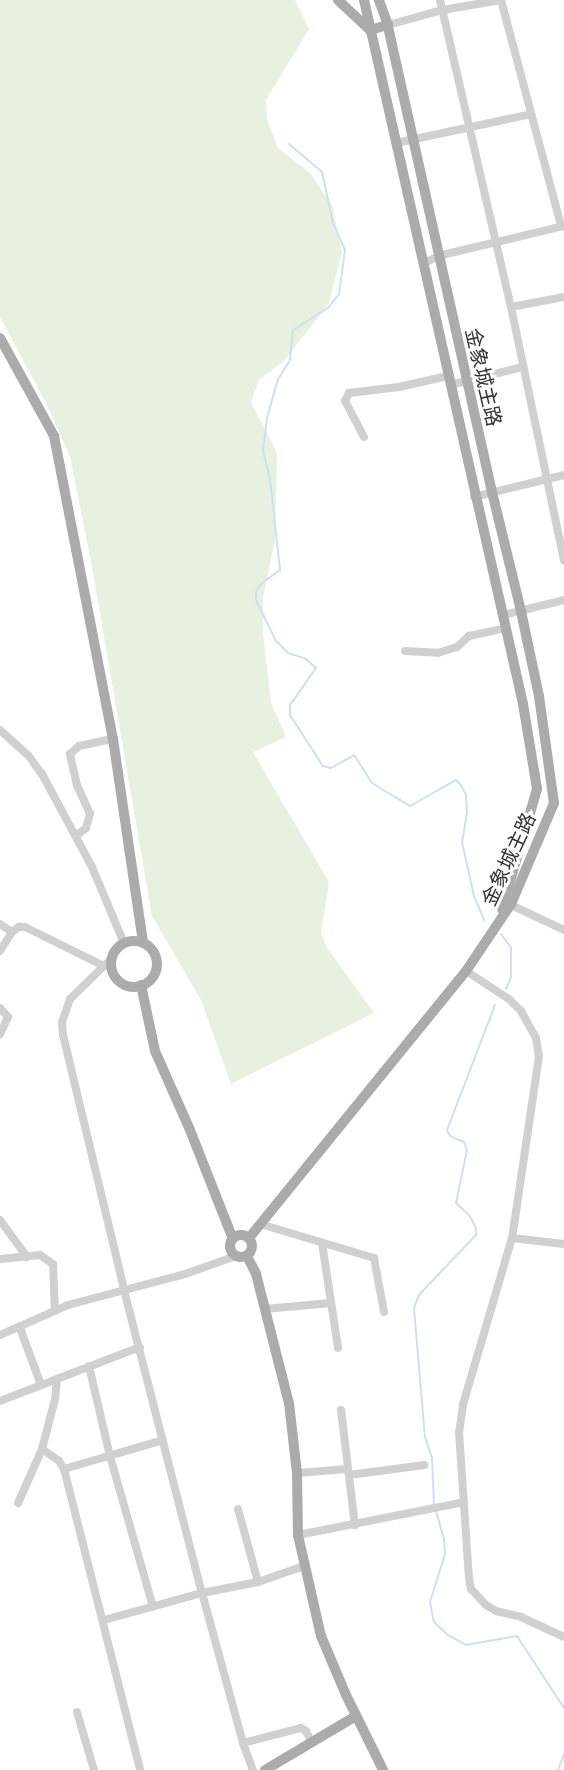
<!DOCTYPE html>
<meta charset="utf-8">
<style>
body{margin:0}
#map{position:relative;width:564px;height:1770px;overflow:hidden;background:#fff;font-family:"Exo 2","Noto Sans SC",sans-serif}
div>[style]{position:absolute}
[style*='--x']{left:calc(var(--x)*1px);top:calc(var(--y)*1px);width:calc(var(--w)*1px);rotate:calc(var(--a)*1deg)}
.green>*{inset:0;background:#e8f0e0}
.stream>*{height:2px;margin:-1px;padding:0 1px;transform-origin:1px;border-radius:1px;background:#cce1f0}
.minor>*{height:8px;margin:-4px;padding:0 4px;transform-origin:4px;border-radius:4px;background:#d0d0d0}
.major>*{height:10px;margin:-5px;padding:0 5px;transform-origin:5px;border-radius:5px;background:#ababab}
.major>.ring{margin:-5px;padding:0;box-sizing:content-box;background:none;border:10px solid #ababab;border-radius:50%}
span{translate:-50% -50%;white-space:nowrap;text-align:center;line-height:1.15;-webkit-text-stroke:6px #fff;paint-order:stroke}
.street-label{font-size:20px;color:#333}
</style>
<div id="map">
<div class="green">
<i style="clip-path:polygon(0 0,295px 0,309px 29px,266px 100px,267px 120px,278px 148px,310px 173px,332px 205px,342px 252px,329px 303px,284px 361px,259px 380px,251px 402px,277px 453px,275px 541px,263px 597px,263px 634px,271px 703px,286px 737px,253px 752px,329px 882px,321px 934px,328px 949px,374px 1013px,231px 1084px,201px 1000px,152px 916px,92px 567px,70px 457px,47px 405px,0 317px)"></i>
</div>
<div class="stream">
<i style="--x:289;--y:144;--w:43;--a:40.3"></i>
<i style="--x:322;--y:172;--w:52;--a:77.8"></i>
<i style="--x:333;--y:223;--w:30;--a:66"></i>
<i style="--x:345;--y:250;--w:44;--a:97.8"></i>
<i style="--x:339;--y:294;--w:18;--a:128"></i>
<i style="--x:328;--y:308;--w:41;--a:147.8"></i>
<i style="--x:293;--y:330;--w:30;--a:96"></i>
<i style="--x:290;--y:360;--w:22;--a:122"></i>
<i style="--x:278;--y:379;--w:41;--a:105.8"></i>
<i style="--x:267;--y:418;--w:33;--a:97"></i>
<i style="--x:263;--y:451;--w:29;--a:76"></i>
<i style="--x:270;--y:479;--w:92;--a:83.7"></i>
<i style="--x:280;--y:570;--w:22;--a:144"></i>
<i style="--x:262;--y:583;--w:11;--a:124"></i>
<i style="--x:256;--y:592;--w:8;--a:90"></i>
<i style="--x:256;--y:600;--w:46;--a:64"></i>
<i style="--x:276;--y:641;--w:17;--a:45"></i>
<i style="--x:288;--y:653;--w:19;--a:18"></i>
<i style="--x:306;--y:659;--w:13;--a:42"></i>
<i style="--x:316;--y:668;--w:45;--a:125.1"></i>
<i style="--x:290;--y:705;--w:10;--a:90"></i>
<i style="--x:290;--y:715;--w:61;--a:57.1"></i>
<i style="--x:323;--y:766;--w:8;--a:14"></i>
<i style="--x:331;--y:768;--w:26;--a:-29"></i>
<i style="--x:354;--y:755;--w:33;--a:57"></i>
<i style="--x:372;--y:783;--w:44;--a:31.2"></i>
<i style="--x:410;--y:806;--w:53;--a:-29.5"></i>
<i style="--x:456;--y:780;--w:7;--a:45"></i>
<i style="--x:461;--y:785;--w:11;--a:63"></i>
<i style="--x:466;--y:795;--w:17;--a:87"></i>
<i style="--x:467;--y:812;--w:30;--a:99"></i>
<i style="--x:462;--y:842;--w:55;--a:77.5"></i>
<i style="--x:474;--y:896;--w:26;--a:67"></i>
<i style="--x:501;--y:934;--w:17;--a:54"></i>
<i style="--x:511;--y:948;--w:29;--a:90"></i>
<i style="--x:511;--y:977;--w:13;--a:113"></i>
<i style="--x:434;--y:1506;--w:48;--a:-92.4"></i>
<i style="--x:432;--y:1458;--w:22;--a:-108"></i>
<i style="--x:425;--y:1437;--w:129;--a:-94.9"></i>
<i style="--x:414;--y:1308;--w:14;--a:-69"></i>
<i style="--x:419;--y:1295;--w:83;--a:-46.5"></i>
<i style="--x:476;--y:1235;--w:7;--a:-90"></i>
<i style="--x:476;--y:1228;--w:15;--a:-118"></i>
<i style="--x:469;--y:1215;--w:18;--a:-137"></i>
<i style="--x:456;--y:1203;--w:54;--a:-78.3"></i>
<i style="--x:467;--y:1150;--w:9;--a:-111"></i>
<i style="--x:464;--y:1142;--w:15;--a:-157"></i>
<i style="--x:450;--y:1136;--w:7;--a:-117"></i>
<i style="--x:447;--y:1130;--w:134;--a:-69"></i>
<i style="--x:436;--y:1511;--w:29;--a:74"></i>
<i style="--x:444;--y:1539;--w:15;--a:86"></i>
<i style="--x:445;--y:1554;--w:50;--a:107.4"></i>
<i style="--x:430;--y:1602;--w:20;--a:79"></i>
<i style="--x:434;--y:1622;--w:19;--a:43"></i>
<i style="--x:448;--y:1635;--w:21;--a:29"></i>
<i style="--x:466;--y:1645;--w:52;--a:-10"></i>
<i style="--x:517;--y:1636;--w:86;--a:56.9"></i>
<i style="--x:558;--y:1770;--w:17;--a:-69"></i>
</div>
<div class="minor">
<i style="--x:440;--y:0;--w:315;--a:77"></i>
<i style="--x:511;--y:307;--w:259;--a:78.2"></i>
<i style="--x:501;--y:0;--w:234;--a:75.1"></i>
<i style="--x:388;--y:25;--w:56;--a:-15.5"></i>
<i style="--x:442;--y:10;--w:60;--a:-9.6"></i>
<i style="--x:396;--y:143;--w:138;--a:-12.1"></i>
<i style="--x:423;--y:264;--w:17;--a:-28"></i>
<i style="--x:438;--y:256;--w:130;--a:-13.4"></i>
<i style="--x:511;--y:307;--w:54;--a:-10.7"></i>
<i style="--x:450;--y:385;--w:75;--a:-13.9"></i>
<i style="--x:364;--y:437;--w:41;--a:-117.8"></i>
<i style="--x:345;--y:401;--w:9;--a:-63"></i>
<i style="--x:349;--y:393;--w:50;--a:-6.8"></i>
<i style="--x:399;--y:387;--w:50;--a:-12.7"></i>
<i style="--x:474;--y:497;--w:93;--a:-13.7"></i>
<i style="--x:503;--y:615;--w:63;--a:-13.8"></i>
<i style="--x:405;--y:651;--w:33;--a:3"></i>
<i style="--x:438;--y:653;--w:20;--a:-18"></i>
<i style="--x:457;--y:647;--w:16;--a:-43"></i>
<i style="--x:469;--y:636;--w:38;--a:-12"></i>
<i style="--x:0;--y:730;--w:38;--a:42"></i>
<i style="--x:28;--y:755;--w:24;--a:54"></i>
<i style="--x:42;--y:774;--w:106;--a:61.7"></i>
<i style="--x:92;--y:867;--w:82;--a:67.2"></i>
<i style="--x:76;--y:836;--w:13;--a:-39"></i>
<i style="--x:86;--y:828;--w:15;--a:-74"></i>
<i style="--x:90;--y:814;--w:32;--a:-114"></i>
<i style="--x:77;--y:785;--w:32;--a:-103"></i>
<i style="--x:70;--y:754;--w:12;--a:-42"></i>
<i style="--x:79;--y:746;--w:35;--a:-12"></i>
<i style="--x:507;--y:903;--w:63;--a:25.3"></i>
<i style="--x:0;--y:924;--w:14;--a:34"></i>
<i style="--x:0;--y:951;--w:22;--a:-58"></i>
<i style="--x:12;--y:932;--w:9;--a:-36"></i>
<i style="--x:19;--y:927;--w:6;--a:0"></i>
<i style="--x:25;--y:927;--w:88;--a:26.3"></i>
<i style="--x:111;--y:959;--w:57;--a:135.7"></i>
<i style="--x:70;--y:999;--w:24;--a:109"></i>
<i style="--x:62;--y:1022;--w:13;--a:86"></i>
<i style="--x:63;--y:1035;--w:262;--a:76.5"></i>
<i style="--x:124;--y:1290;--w:313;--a:75.6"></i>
<i style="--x:202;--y:1593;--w:156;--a:74.7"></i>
<i style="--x:243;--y:1743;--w:29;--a:70"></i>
<i style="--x:466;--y:971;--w:51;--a:33.1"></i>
<i style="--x:509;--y:999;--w:17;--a:45"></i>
<i style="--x:521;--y:1011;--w:31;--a:61"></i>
<i style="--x:536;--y:1038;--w:18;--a:81"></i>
<i style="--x:539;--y:1056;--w:184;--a:98.4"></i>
<i style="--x:512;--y:1238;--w:174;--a:106.4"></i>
<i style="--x:463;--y:1405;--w:27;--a:98"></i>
<i style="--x:459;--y:1432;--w:146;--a:86.1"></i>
<i style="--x:469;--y:1578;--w:11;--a:80"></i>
<i style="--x:471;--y:1589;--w:22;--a:47"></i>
<i style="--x:486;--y:1605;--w:12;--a:31"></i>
<i style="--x:496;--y:1611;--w:26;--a:13"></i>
<i style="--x:521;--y:1617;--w:47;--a:24.9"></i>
<i style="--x:0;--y:1008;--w:12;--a:48"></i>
<i style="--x:8;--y:1017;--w:19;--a:115"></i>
<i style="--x:0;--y:1220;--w:46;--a:53.9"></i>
<i style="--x:260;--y:1224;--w:119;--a:16.6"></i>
<i style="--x:374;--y:1258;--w:55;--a:79.5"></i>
<i style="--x:512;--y:1238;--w:52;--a:6.6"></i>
<i style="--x:322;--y:1243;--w:106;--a:81.3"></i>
<i style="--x:0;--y:1259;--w:40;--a:-5.7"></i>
<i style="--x:40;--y:1255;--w:16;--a:35"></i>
<i style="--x:53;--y:1264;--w:47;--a:87.6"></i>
<i style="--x:265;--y:1309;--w:66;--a:-5.2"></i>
<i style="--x:20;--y:1328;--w:61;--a:69.8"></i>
<i style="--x:0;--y:1335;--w:74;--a:-23.8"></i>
<i style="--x:68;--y:1305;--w:121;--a:-14.8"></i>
<i style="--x:185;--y:1274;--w:54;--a:-19.4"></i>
<i style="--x:89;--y:1366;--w:92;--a:76.9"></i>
<i style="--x:110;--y:1456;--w:157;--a:74.1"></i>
<i style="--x:0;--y:1401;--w:150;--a:-21.1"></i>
<i style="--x:341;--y:1410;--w:116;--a:83.1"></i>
<i style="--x:42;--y:1449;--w:21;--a:35"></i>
<i style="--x:59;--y:1461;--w:9;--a:58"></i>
<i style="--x:64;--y:1469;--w:310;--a:75.8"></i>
<i style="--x:64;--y:1469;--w:103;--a:-16.3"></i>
<i style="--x:297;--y:1473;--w:51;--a:-4.5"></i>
<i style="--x:349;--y:1475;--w:76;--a:-7.6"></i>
<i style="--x:18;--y:1503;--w:59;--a:-66"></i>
<i style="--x:42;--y:1449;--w:52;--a:-75.4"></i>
<i style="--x:55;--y:1399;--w:20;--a:-84"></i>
<i style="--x:238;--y:1509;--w:76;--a:74.7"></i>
<i style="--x:298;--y:1535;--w:169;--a:-11.2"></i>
<i style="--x:104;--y:1620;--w:102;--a:-15.4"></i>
<i style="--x:202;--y:1593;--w:57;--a:-11.1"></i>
<i style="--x:258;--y:1582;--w:49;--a:-19.2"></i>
<i style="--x:77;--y:1712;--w:60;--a:73.7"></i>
<i style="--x:243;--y:1743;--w:60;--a:-14.5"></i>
<i style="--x:301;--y:1728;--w:6;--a:31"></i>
<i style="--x:306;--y:1731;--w:13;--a:63"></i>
</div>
<div class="major">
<i style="--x:338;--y:0;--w:44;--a:43.2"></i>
<i style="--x:370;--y:30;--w:19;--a:-16"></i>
<i style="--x:364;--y:0;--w:722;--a:77.27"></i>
<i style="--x:523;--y:704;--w:86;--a:80.6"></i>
<i style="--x:537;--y:789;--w:125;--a:106.3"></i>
<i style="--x:0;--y:338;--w:112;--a:61.1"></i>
<i style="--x:54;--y:436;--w:309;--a:79"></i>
<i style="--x:113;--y:739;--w:206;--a:81.6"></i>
<i class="ring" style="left:111px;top:941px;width:36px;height:36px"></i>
<i style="--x:141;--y:985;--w:67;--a:78"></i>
<i style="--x:155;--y:1051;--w:86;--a:66.1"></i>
<i style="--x:190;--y:1130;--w:117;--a:68.5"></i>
<i class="ring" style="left:230px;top:1235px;width:12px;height:12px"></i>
<i style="--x:249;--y:1238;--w:344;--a:-50.9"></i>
<i style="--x:466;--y:971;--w:81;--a:-56.1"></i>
<i style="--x:511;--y:904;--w:110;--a:-66.9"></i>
<i style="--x:554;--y:803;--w:108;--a:-98"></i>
<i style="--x:539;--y:696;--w:87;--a:-102"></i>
<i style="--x:521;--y:611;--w:122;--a:-103.7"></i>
<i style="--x:492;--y:492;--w:478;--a:-102.6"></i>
<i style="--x:388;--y:25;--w:27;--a:-110"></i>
<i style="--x:247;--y:1256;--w:20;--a:63"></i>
<i style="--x:256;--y:1274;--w:133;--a:75.7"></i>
<i style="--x:289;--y:1403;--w:70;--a:83.5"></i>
<i style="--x:297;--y:1473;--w:62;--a:89.1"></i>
<i style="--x:298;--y:1535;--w:104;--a:77.2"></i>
<i style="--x:321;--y:1636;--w:64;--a:67"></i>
<i style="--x:346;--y:1695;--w:84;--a:63.7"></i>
<i style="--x:265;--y:1770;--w:106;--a:-30.7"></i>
</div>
<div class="street-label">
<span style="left:484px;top:377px;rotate:77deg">金象城主路</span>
<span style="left:508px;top:859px;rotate:-65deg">金象城主路</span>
</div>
</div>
